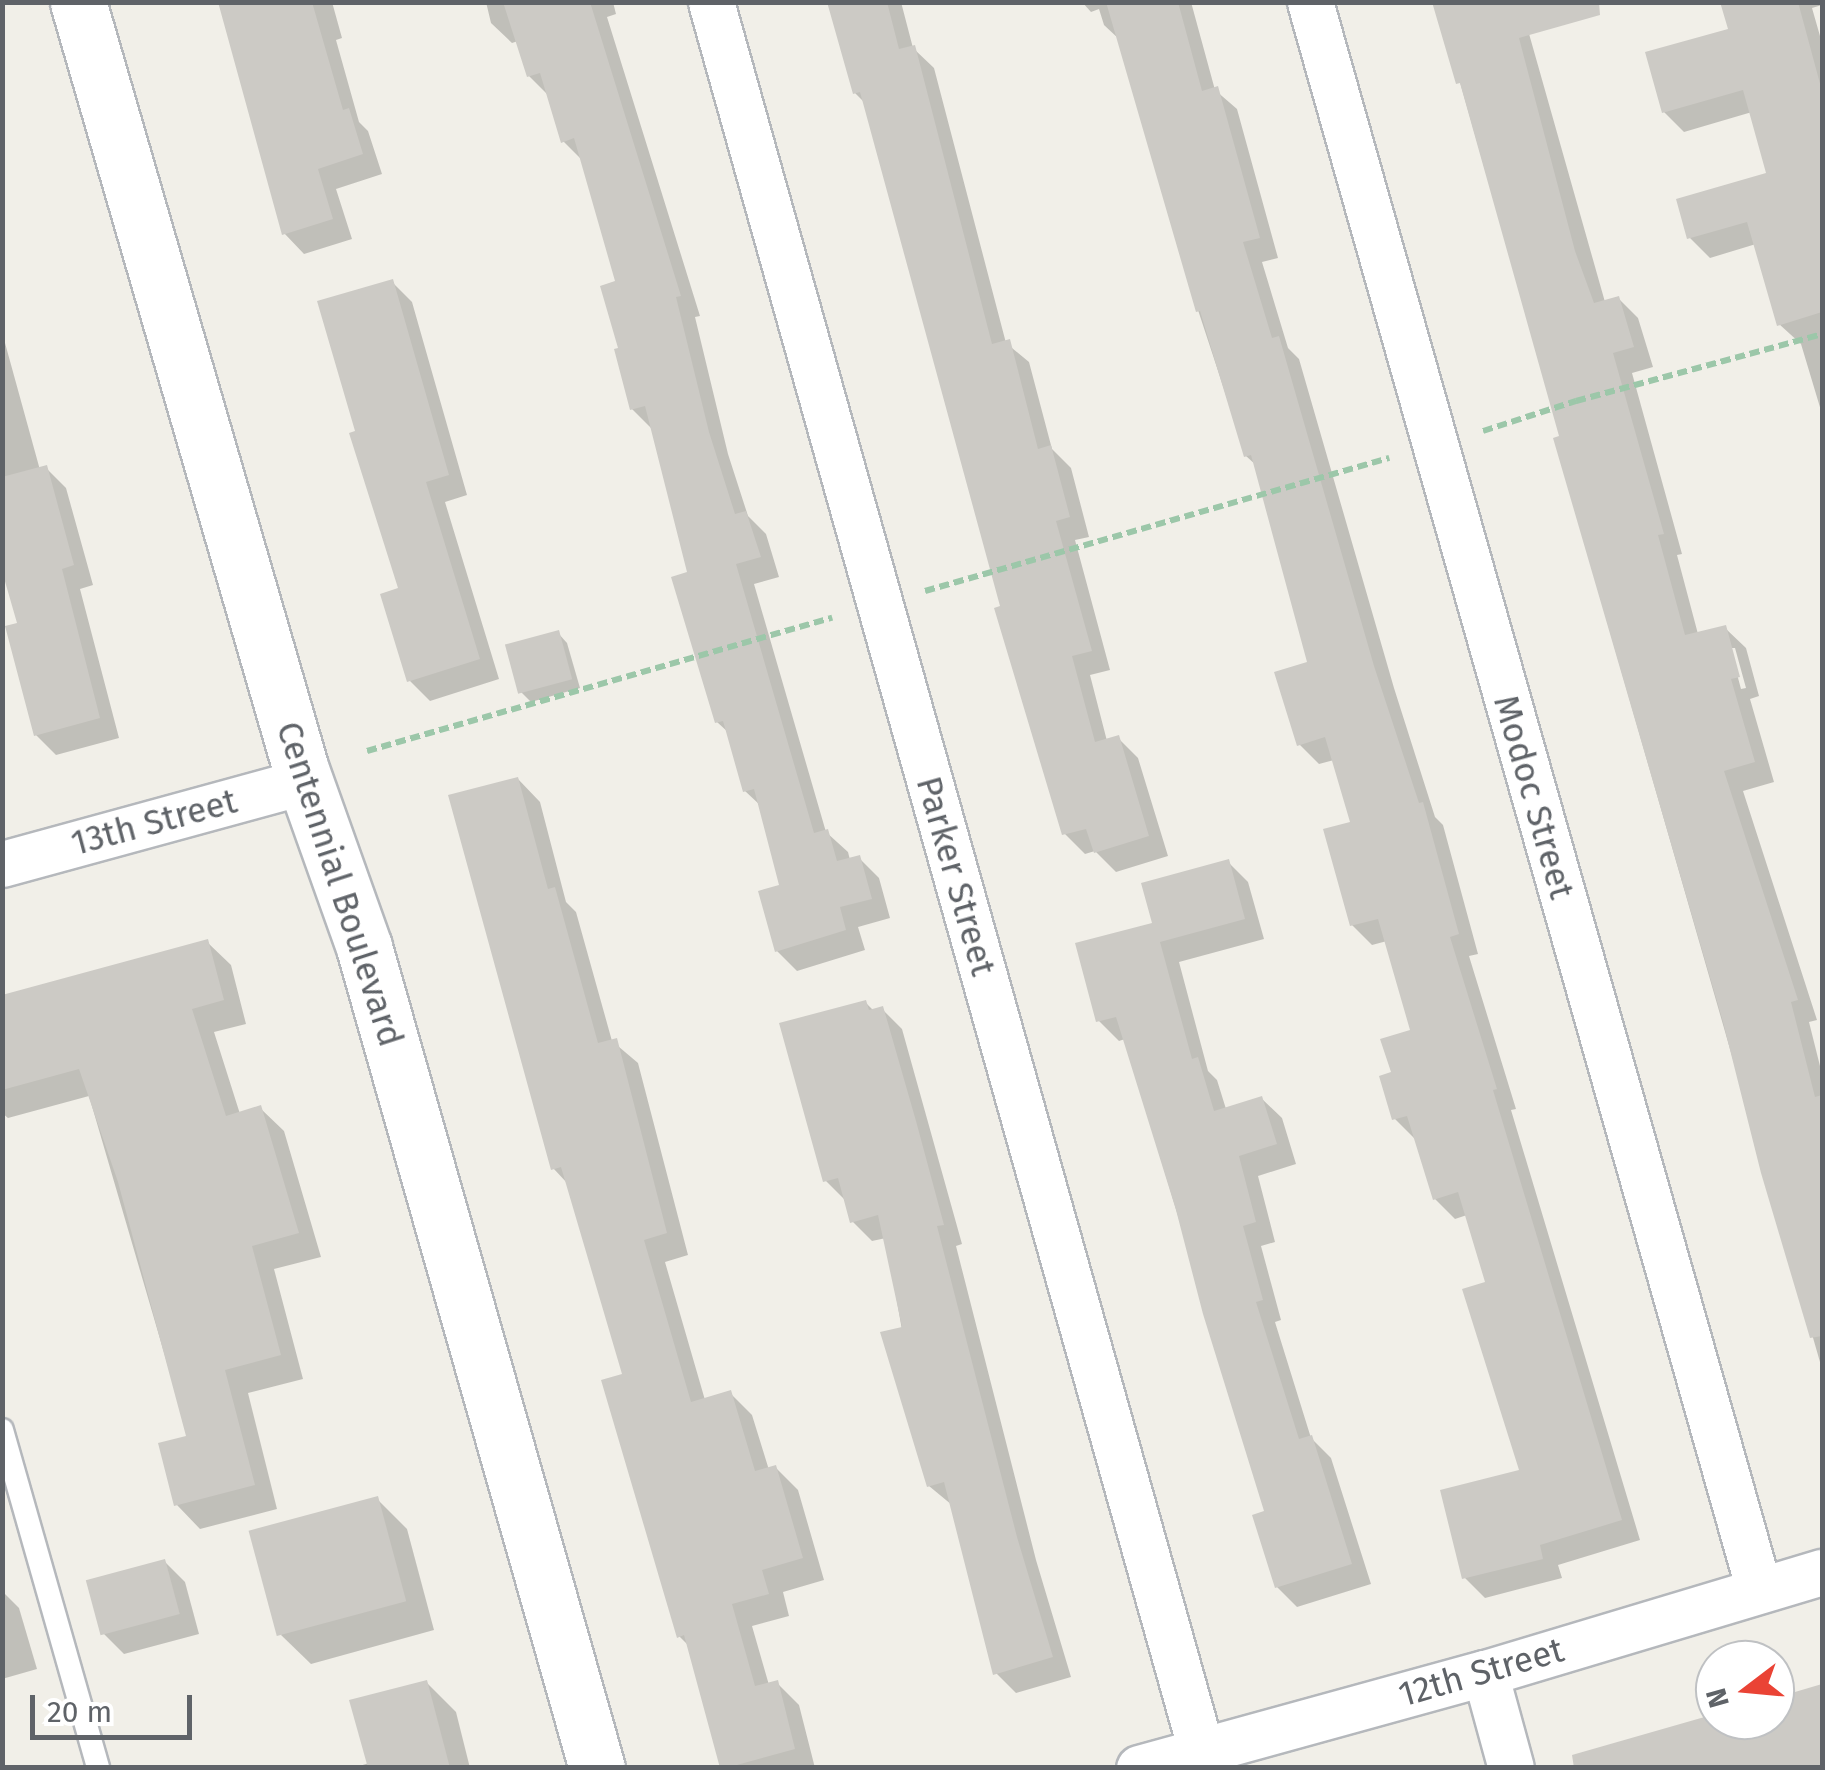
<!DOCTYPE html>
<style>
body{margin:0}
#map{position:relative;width:1825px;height:1770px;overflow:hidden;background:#f1efe8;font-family:"Fira Sans",sans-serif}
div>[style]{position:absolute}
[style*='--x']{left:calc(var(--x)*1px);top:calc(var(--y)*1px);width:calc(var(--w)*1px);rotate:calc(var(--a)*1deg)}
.shadow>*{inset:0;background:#0003}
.building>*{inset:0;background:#cccac5;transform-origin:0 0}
.path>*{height:6px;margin-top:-3px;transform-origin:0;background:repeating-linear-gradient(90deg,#9cc7a9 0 10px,transparent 0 15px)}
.roads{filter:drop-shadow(2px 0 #b5b8bc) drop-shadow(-2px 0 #b5b8bc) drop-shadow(0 2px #b5b8bc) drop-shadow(0 -2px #b5b8bc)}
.lane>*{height:22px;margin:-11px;padding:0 11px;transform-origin:11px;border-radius:11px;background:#fff}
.street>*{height:45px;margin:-22.5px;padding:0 22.5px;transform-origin:22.5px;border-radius:22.5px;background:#fff}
.secondary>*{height:55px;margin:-27.5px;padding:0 27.5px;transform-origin:27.5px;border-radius:27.5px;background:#fff}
span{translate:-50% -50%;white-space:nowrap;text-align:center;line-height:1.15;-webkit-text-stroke:10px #fff;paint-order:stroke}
.street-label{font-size:35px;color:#5f6368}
.frame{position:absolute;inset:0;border:5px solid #5f6368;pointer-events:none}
.north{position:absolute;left:1695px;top:1640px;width:100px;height:100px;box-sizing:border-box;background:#fff;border:2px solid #bfc1c3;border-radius:50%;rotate:254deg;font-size:28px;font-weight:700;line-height:40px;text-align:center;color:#5f6368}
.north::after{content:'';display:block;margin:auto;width:35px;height:45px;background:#ea4335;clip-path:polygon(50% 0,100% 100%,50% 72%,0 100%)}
.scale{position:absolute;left:30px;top:1695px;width:162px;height:45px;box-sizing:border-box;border:5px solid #5f6368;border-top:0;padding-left:12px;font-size:30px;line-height:35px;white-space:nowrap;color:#5f6368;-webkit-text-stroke:8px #fff;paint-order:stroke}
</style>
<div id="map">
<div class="shadow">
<i style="clip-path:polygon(220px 2px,332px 2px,342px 38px,336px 40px,359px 122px,368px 131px,382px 174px,336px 189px,352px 239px,304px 254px,284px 233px)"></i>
<i style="clip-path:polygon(486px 2px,613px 2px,616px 14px,607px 17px,700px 316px,695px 317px,728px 454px,748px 516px,766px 534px,779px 577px,754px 584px,826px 832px,848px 852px,850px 860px,859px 858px,879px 878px,890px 918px,858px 927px,865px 950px,797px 971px,777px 951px,782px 887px,761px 806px,745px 791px,729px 733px,717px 722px,690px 574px,652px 429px,632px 409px,621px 350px,618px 283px,584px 162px,563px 141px,549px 96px,529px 76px,518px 41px,512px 43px,491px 23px)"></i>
<i style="clip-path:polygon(830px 2px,901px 2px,913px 48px,934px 68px,1006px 343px,1029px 362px,1052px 449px,1071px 468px,1089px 537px,1075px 540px,1110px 670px,1090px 675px,1107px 741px,1118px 738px,1138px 758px,1168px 856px,1116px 872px,1095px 851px,1085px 854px,1065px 834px,866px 104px,855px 93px)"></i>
<i style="clip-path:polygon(1082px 2px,1191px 2px,1215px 90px,1237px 109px,1278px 258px,1262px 262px,1288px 348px,1299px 359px,1394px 688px,1435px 817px,1443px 825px,1478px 954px,1469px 956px,1516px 1109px,1511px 1110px,1640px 1540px,1558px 1565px,1562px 1578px,1485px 1598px,1465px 1578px,1523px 1472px,1488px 1284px,1467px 1215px,1455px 1219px,1435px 1199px,1415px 1139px,1395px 1119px,1394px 1074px,1413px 1031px,1387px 941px,1372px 945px,1352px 925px,1353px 823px,1334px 760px,1319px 764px,1299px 744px,1310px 664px,1257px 466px,1246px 456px,1198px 310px,1120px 40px,1104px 25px,1099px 9px,1091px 12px)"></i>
<i style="clip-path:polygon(evenodd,1437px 2px,1520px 2px,1605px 302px,1618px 298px,1638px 318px,1653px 367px,1632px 373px,1682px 554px,1677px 555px,1698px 634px,1725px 628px,1746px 648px,1759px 696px,1750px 699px,1774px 782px,1743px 791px,1817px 1020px,1809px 1022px,1822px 1074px,1822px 1369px,1588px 555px,1562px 438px,1437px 2px,1730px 648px,1735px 648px,1746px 688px,1741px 689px,1730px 648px)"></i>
<i style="clip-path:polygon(1723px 2px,1822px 5px,1812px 8px,1822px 43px,1822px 414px,1801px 344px,1779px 324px,1756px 244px,1710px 258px,1690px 238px,1769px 175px,1752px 112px,1684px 132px,1664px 112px,1731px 31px)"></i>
<i style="clip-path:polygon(392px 282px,412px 302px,467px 495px,445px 502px,499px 679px,430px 701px,410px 681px,401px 590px)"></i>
<i style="clip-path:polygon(2px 332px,40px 470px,46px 468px,66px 488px,93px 585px,80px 589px,119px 738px,56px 755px,36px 735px,20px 625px,2px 562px)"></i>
<i style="clip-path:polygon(558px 633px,567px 643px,580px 688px,531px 702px,521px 692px)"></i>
<i style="clip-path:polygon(518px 779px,540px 802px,566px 902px,576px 912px,612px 1041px,638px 1063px,688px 1255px,665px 1262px,705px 1400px,730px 1393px,752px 1415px,769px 1470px,776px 1468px,798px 1490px,824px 1580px,783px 1592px,789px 1616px,752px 1626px,769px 1685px,777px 1683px,799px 1705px,815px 1768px,723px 1768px,690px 1647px,679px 1636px,625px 1375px,568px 1184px,553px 1168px)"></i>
<i style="clip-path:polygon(1228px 862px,1248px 882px,1264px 939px,1179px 962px,1208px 1071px,1217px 1080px,1226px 1109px,1261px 1098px,1282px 1118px,1296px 1164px,1258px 1176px,1275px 1242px,1261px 1246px,1281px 1320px,1275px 1322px,1311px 1438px,1331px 1458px,1371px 1584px,1297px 1607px,1277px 1587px,1267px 1513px,1125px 1039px,1119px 1041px,1099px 1021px,1155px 924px)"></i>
<i style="clip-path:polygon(207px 942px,231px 965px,246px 1024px,214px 1032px,240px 1114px,260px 1108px,284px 1131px,321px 1257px,274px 1269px,303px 1379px,248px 1393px,277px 1509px,200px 1529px,177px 1505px,189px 1438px,89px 1096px,8px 1118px,2px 1113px,2px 998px)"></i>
<i style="clip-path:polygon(865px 1002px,874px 1011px,882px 1009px,902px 1029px,962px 1244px,956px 1246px,1036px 1560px,1071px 1677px,1016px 1693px,996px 1673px,952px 1505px,929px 1486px,886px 1238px,872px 1241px,852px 1221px,845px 1200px,825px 1180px)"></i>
<i style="clip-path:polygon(377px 1499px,407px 1529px,434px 1630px,311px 1664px,281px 1635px)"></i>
<i style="clip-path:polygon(165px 1562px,185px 1582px,199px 1634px,124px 1654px,104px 1634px)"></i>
<i style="clip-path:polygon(2px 1591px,19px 1608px,37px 1669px,2px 1679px)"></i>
<i style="clip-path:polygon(426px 1682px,456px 1712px,470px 1768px,353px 1768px,369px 1763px)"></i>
</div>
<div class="building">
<i style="clip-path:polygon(218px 2px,312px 2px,343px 110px,349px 108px,363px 154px,318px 169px,333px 219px,282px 235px)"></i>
<i style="clip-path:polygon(503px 2px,590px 2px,681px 296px,676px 297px,709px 432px,735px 514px,746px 511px,761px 557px,736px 564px,814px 833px,828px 829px,837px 861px,860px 855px,872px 899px,840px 907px,846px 930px,775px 952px,758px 891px,779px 885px,754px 789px,743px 792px,723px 721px,715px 723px,671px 577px,687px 572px,645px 406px,630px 410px,614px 349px,618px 348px,600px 286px,615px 281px,574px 138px,561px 143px,540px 73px,527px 77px)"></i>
<i style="clip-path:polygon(827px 2px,887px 2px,899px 49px,915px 45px,992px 344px,1010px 339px,1038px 449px,1051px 445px,1070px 517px,1056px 521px,1092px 651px,1072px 656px,1095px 742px,1119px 735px,1149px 836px,1094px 853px,1086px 829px,1062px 835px,994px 608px,1000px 606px,860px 92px,853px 94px)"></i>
<i style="clip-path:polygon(1106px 2px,1178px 2px,1202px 91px,1218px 86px,1260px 238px,1243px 242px,1272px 338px,1279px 336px,1374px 666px,1419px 803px,1423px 802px,1459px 934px,1450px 937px,1497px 1089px,1493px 1090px,1622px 1520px,1540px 1545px,1543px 1559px,1462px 1579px,1440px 1490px,1519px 1470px,1462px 1289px,1485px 1282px,1458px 1192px,1433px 1200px,1407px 1116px,1392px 1120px,1379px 1076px,1391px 1072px,1380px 1039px,1410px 1030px,1378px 919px,1350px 926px,1323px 829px,1350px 822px,1325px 737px,1297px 746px,1274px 672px,1307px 662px,1251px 455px,1244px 457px,1200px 311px,1196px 312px)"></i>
<i style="clip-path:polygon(1432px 2px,1599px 2px,1600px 15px,1519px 38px,1575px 251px,1594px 303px,1619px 296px,1634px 347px,1613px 353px,1664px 534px,1658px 535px,1685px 635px,1726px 625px,1740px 677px,1731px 679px,1755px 762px,1724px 771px,1798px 1000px,1791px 1002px,1815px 1097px,1822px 1095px,1822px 1336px,1810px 1338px,1761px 1173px,1723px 1022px,1553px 438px,1559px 436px,1460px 83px,1456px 84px)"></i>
<i style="clip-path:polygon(1720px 2px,1798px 2px,1822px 91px,1822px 312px,1777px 326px,1747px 222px,1687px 239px,1676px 199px,1766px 173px,1743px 90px,1662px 113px,1645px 52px,1728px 29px)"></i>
<i style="clip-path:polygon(393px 279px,449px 475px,426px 482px,480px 659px,407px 682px,380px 594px,398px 588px,349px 433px,355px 431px,317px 301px)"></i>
<i style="clip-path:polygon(47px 465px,74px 565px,62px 569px,100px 718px,34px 736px,5px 626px,17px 623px,2px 571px,2px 477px)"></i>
<i style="left:559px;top:630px;width:51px;height:56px;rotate:75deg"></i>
<i style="clip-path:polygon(518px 777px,548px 889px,555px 887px,598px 1043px,617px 1038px,667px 1233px,644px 1240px,691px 1402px,731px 1390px,755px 1471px,776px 1465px,803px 1558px,762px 1570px,769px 1594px,732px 1604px,755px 1686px,778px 1680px,795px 1749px,726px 1768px,720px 1768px,684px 1635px,677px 1638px,601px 1380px,622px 1374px,561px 1167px,551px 1170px,448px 795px)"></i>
<i style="clip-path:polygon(1229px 859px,1245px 919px,1160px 942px,1192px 1059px,1198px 1057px,1214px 1111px,1262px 1096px,1277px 1144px,1239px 1156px,1256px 1222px,1243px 1226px,1263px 1300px,1256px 1302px,1299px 1439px,1312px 1435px,1352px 1564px,1275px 1588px,1252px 1515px,1264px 1511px,1203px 1314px,1176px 1210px,1116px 1017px,1096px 1022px,1075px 943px,1152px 923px,1141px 883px)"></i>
<i style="clip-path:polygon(208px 939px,224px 1000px,192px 1009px,226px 1116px,261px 1105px,299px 1233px,252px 1246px,281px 1355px,225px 1370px,255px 1485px,174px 1506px,158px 1443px,186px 1436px,118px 1182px,79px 1069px,2px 1090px,2px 995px)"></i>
<i style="clip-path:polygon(866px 1000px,869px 1010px,883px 1006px,916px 1121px,944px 1225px,937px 1226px,1017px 1537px,1053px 1657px,993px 1675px,944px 1482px,927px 1487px,880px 1332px,902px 1327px,878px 1215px,850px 1223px,838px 1178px,823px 1182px,779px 1023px)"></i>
<i style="left:378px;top:1496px;width:109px;height:134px;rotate:75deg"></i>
<i style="left:165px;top:1559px;width:57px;height:82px;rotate:75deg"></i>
<i style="clip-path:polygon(427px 1680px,450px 1768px,368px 1768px,349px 1700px)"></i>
<i style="clip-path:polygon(1822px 1684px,1822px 1768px,1574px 1768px,1572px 1755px,1715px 1714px,1715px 1720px,1775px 1720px,1775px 1698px)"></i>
</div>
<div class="path">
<i style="--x:1483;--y:431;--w:98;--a:-17.9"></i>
<i style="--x:1576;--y:401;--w:255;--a:-15.2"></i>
<i style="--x:925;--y:591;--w:483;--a:-16"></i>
<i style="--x:367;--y:751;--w:484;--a:-16"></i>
</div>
<div class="roads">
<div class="lane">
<i style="--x:2;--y:1430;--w:351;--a:74.1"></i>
</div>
<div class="street">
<i style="--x:711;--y:2;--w:1815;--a:74.34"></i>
<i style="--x:1310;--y:2;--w:1650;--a:74.21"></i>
<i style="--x:2;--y:864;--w:314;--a:-15.3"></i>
<i style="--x:1485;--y:1673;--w:98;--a:74.7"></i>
<i style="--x:1139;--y:1768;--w:359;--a:-15.4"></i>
<i style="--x:1485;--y:1673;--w:352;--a:-16.7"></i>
</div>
<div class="secondary">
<i style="--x:78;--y:2;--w:800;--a:73.81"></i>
<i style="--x:301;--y:770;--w:188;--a:70.4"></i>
<i style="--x:364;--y:947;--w:853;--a:74.16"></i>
</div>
</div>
<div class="street-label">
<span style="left:1534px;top:797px;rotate:74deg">Modoc Street</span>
<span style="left:154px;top:822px;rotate:-15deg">13th Street</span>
<span style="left:956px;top:876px;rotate:74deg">Parker Street</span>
<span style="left:340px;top:884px;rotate:72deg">Centennial Boulevard</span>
<span style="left:1481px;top:1672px;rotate:-16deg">12th Street</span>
</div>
<div class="frame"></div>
<div class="north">N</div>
<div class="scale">20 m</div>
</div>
